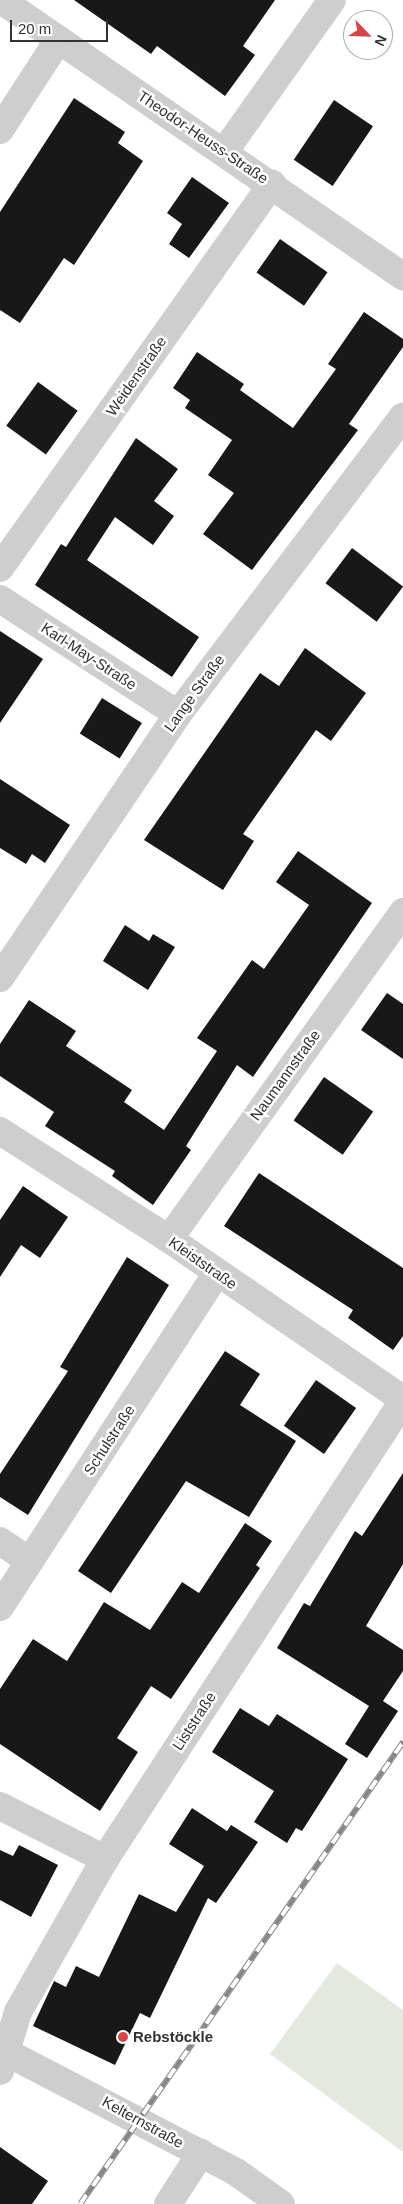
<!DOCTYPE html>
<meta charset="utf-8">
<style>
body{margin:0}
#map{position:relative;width:403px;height:2204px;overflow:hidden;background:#fff;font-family:Helvetica,sans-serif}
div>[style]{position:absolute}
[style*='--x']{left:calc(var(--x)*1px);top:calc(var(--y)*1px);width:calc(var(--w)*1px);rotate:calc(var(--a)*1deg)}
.green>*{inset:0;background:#e3e9de}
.building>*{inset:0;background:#181818;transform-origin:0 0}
.street>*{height:28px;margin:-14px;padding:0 14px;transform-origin:14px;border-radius:14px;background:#cecece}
.rail>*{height:5.5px;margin-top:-2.75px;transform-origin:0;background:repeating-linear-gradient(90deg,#fff 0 11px,#868686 0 22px);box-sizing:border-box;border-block:1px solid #868686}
.dots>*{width:14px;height:14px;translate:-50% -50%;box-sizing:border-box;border:2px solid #fff;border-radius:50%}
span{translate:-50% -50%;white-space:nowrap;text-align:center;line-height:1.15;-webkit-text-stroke:5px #fff;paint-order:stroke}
.street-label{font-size:15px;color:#313131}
.poi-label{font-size:15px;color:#313131;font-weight:700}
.left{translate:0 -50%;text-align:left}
.north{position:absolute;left:343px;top:10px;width:50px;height:50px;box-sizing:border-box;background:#fff;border:1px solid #adadad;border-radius:50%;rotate:114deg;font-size:14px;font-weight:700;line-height:20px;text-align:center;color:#313131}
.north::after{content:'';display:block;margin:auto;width:18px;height:22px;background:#d24849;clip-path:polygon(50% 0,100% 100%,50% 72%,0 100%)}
.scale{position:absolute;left:10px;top:20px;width:98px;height:22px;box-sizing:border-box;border:2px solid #313131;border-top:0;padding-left:6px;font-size:15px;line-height:18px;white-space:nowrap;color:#313131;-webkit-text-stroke:4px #fff;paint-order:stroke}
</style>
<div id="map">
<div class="green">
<i style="clip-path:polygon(337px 1963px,403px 2010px,403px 2152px,270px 2054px)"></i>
</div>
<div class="building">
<i style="clip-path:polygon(74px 0,275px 0,243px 46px,255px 55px,225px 96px,157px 46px,151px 54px)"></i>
<i style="clip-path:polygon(74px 98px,125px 132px,118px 143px,143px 161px,74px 265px,64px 258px,20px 323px,0 310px,0 212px)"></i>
<i style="left:334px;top:100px;width:47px;height:72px;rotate:34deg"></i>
<i style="clip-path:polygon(192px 177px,229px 203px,189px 258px,169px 244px,182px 224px,167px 213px)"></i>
<i style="left:280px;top:239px;width:58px;height:41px;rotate:35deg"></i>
<i style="clip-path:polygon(364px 312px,403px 339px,403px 347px,349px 424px,358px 430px,252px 570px,203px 534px,234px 493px,208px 475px,232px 440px,185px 408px,190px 400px,173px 388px,197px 352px,244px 384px,240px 390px,293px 428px,336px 369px,328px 364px)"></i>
<i style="left:38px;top:382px;width:49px;height:54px;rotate:36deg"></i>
<i style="clip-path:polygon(136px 438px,178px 469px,154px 501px,174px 516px,153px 545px,115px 517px,87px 560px,199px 637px,172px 677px,35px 585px,61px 544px,66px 547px)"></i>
<i style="left:352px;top:548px;width:64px;height:44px;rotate:37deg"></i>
<i style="clip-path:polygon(0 631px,43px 659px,0 723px)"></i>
<i style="clip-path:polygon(305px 648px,366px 693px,331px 741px,316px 730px,243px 834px,254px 841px,223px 890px,144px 840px,260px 673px,279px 686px)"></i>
<i style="left:102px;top:698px;width:47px;height:42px;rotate:32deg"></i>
<i style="clip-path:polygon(0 779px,70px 825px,45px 863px,32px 854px,26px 864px,0 848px)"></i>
<i style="clip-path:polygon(298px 851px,372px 903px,253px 1077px,237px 1065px,186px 1146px,191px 1150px,153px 1205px,112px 1176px,115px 1171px,45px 1126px,54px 1112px,0 1076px,0 1044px,29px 1000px,76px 1031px,66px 1046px,132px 1090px,124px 1102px,164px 1130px,217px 1051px,197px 1038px,252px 960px,264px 969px,309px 905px,276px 882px)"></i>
<i style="clip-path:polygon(125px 925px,149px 941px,153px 934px,175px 947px,148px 990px,103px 961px)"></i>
<i style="clip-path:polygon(387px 993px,403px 1004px,403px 1059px,361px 1030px)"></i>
<i style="left:324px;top:1077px;width:60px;height:53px;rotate:35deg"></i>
<i style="clip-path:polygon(259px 1173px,403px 1268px,403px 1336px,393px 1350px,348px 1318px,353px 1310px,224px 1226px)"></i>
<i style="clip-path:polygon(23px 1186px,68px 1217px,40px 1258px,21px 1245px,0 1277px,0 1220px)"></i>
<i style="clip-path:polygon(127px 1257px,169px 1285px,28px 1515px,0 1497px,0 1474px,68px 1371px,60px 1367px)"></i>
<i style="clip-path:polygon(225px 1351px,260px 1374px,240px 1405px,296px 1441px,249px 1517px,186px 1481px,111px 1593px,78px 1571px)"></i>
<i style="left:316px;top:1380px;width:49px;height:56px;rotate:35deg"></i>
<i style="clip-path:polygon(403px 1473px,403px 1564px,366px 1626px,403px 1650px,403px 1671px,383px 1701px,398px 1711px,367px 1758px,345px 1744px,369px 1706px,277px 1648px,304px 1603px,310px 1606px,355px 1531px,362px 1536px)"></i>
<i style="clip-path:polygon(245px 1523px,272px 1541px,256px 1565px,260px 1568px,171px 1699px,151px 1686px,117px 1738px,138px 1752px,100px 1811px,0 1744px,0 1689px,33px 1639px,67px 1661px,104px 1602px,150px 1630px,182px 1582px,199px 1593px)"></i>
<i style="clip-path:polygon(240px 1708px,269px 1726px,277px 1714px,348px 1759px,302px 1831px,296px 1828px,287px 1843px,254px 1822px,274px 1791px,212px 1752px)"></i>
<i style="clip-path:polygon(192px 1808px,227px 1831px,231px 1825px,258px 1842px,216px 1903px,208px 1898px,150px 2018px,140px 2013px,115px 2065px,33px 2026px,54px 1981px,66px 1987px,76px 1966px,99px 1977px,139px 1894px,176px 1912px,204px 1866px,169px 1844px)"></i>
<i style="clip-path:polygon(19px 1845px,58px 1865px,31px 1917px,0 1900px,0 1850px,13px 1856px)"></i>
<i style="clip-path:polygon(0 2147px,48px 2181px,32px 2204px,0 2204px)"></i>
</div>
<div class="street">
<i style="--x:1;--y:0;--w:488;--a:34.5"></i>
<i style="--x:0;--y:130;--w:108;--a:-57"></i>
<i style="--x:224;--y:152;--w:186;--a:-54.6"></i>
<i style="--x:0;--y:568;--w:471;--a:-54.7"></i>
<i style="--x:0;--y:599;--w:212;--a:32.9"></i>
<i style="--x:0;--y:978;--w:318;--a:-56"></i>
<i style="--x:178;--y:714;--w:373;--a:-52.9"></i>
<i style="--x:0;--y:1131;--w:201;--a:32.6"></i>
<i style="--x:169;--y:1239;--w:283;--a:34.4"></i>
<i style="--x:169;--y:1239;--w:402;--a:-54.4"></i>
<i style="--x:0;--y:1541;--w:36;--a:34"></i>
<i style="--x:0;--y:1607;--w:398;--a:-57"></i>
<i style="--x:0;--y:1806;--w:118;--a:26.8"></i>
<i style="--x:0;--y:2049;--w:266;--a:27.5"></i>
<i style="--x:236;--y:2172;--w:55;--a:35.4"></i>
<i style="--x:0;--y:2071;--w:62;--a:-73"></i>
<i style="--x:18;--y:2012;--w:176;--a:-60.4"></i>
<i style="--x:105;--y:1859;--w:546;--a:-56.95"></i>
<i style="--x:168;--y:2204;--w:61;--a:-57.1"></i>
</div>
<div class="rail">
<i style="--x:80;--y:2204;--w:564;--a:-55.04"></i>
</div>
<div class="dots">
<i style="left:123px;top:2037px;background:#d24849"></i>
</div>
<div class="street-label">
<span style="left:203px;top:137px;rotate:34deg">Theodor-Heuss-Straße</span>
<span style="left:136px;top:376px;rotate:-55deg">Weidenstraße</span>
<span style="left:89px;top:656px;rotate:33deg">Karl-May-Straße</span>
<span style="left:194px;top:693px;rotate:-54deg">Lange Straße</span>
<span style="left:285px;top:1075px;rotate:-54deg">Naumannstraße</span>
<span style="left:203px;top:1263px;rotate:35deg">Kleiststraße</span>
<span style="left:109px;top:1440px;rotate:-57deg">Schulstraße</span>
<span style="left:194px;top:1721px;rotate:-57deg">Liststraße</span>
<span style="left:143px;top:2122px;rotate:29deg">Kelternstraße</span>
</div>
<div class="poi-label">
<span class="left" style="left:133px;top:2037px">Rebstöckle</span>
</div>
<div class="north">N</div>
<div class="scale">20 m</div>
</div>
